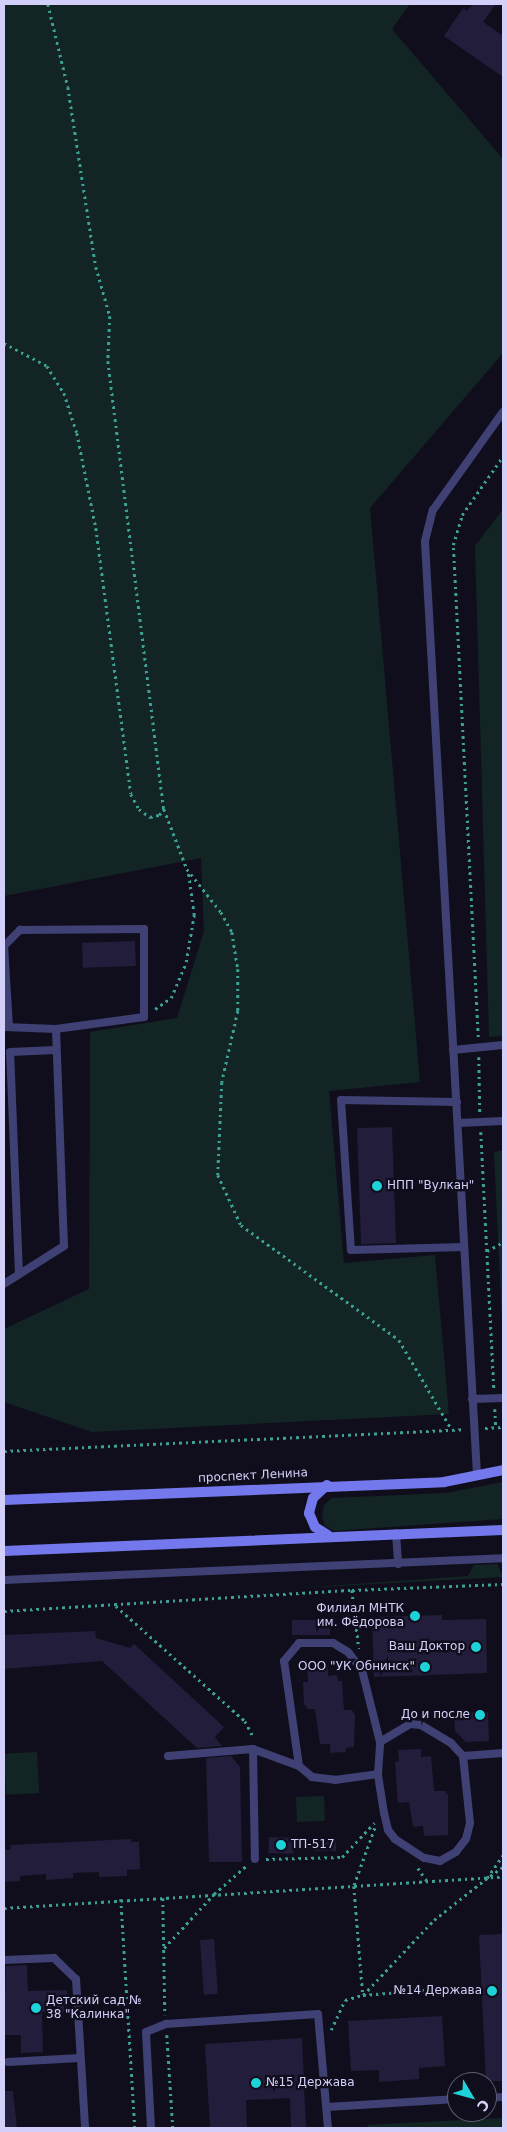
<!DOCTYPE html>
<meta charset="utf-8">
<style>
body{margin:0}
#map{position:relative;width:507px;height:2132px;overflow:hidden;background:#100e1c;font-family:"DejaVu Sans",sans-serif}
div>[style]{position:absolute}
[style*='--x']{left:calc(var(--x)*1px);top:calc(var(--y)*1px);width:calc(var(--w)*1px);rotate:calc(var(--a)*1deg)}
.green>*{inset:0;background:#122524;transform-origin:0 0}
.building>*{inset:0;background:#211d3b;transform-origin:0 0}
.path>*{height:2.5px;margin-top:-1.25px;transform-origin:0;background:repeating-linear-gradient(90deg,#3ca094 0 2.5px,transparent 0 6.5px)}
.service>*{height:8px;margin:-4px;padding:0 4px;transform-origin:4px;border-radius:4px;background:#3f4175}
.secondary>*{height:10px;margin:-5px;padding:0 5px;transform-origin:5px;border-radius:5px;background:#7379ec}
.dots>*{width:14px;height:14px;translate:-50% -50%;box-sizing:border-box;border:2px solid #100e1c;border-radius:50%}
span{translate:-50% -50%;white-space:nowrap;text-align:center;line-height:1.15;-webkit-text-stroke:4.5px #100e1c;paint-order:stroke}
.poi-label{font-size:12px;color:#d2d0f9}
.left{translate:0 -50%;text-align:left}
.right{translate:-100% -50%;text-align:right}
.street-label{font-size:12px;color:#d2d0f9}
.frame{position:absolute;inset:0;border:5px solid #d2d0f9;pointer-events:none}
.north{position:absolute;left:447px;top:2072px;width:50px;height:50px;box-sizing:border-box;background:#100e1c;border:1px solid #5e5c74;border-radius:50%;rotate:127deg;font-size:14px;font-weight:700;line-height:20px;text-align:center;color:#d2d0f9}
.north::after{content:'';display:block;margin:auto;width:18px;height:22px;background:#1dd2d8;clip-path:polygon(50% 0,100% 100%,50% 72%,0 100%)}
</style>
<div id="map">
<div class="green">
<i style="clip-path:polygon(4px 4px,410px 4px,392px 29px,503px 159px,503px 353px,370px 508px,420px 1082px,329px 1091px,344px 1263px,435px 1255px,449px 1414px,92px 1432px,4px 1402px,4px 1329px,89px 1289px,90px 1032px,177px 1018px,204px 931px,201px 858px,4px 896px)"></i>
<i style="clip-path:polygon(503px 509px,503px 1036px,489px 1037px,475px 546px)"></i>
<i style="clip-path:polygon(503px 1150px,503px 1342px,494px 1152px)"></i>
<i style="clip-path:polygon(503px 1482px,503px 1519px,334px 1531px,325px 1526px,322px 1516px,324px 1505px,332px 1498px,446px 1493px)"></i>
<i style="clip-path:polygon(497px 1564px,503px 1577px,283px 1589px,468px 1576px,474px 1565px)"></i>
<i style="left:37px;top:1752px;width:41px;height:33px;rotate:87deg"></i>
<i style="left:324px;top:1796px;width:25px;height:28px;rotate:88deg"></i>
<i style="clip-path:polygon(503px 2118px,503px 2128px,368px 2128px,367px 2125px)"></i>
</div>
<div class="building">
<i style="clip-path:polygon(473px 4px,496px 4px,483px 22px,503px 36px,503px 77px,444px 36px,463px 8px,467px 11px)"></i>
<i style="left:135px;top:941px;width:25px;height:53px;rotate:88deg"></i>
<i style="left:392px;top:1127px;width:116px;height:35px;rotate:88deg"></i>
<i style="clip-path:polygon(442px 1615px,442px 1620px,486px 1619px,487px 1673px,374px 1677px,372px 1617px)"></i>
<i style="left:330px;top:1620px;width:15px;height:38px;rotate:90deg"></i>
<i style="clip-path:polygon(95px 1631px,96px 1638px,130px 1648px,134px 1644px,224px 1727px,215px 1737px,222px 1746px,197px 1748px,102px 1661px,4px 1669px,4px 1635px)"></i>
<i style="clip-path:polygon(328px 1666px,328px 1676px,337px 1675px,338px 1681px,342px 1681px,344px 1710px,352px 1710px,355px 1715px,354px 1747px,346px 1748px,346px 1752px,330px 1753px,330px 1744px,320px 1744px,315px 1709px,308px 1709px,304px 1704px,303px 1682px,308px 1682px,307px 1667px)"></i>
<i style="clip-path:polygon(488px 1712px,489px 1741px,466px 1742px,455px 1731px,454px 1713px)"></i>
<i style="clip-path:polygon(421px 1749px,421px 1757px,431px 1756px,434px 1791px,445px 1791px,448px 1795px,448px 1835px,424px 1836px,423px 1826px,413px 1827px,409px 1802px,398px 1803px,395px 1762px,399px 1761px,398px 1750px)"></i>
<i style="clip-path:polygon(231px 1756px,240px 1767px,242px 1862px,209px 1862px,206px 1758px)"></i>
<i style="left:269px;top:1837px;width:25px;height:16px;rotate:2deg"></i>
<i style="left:336px;top:1837px;width:14px;height:22px;rotate:90deg"></i>
<i style="clip-path:polygon(131px 1839px,131px 1842px,139px 1842px,140px 1869px,127px 1870px,127px 1876px,99px 1877px,99px 1872px,73px 1873px,73px 1878px,46px 1880px,46px 1874px,20px 1876px,20px 1881px,4px 1882px,4px 1850px,10px 1850px,11px 1845px)"></i>
<i style="clip-path:polygon(503px 1934px,503px 2081px,486px 2081px,479px 1935px)"></i>
<i style="left:214px;top:1939px;width:55px;height:14px;rotate:86deg"></i>
<i style="clip-path:polygon(27px 1965px,28px 1991px,67px 1990px,68px 2012px,42px 2012px,43px 2052px,21px 2053px,21px 2035px,4px 2035px,6px 1966px)"></i>
<i style="clip-path:polygon(442px 2016px,445px 2066px,419px 2068px,419px 2079px,379px 2082px,379px 2070px,351px 2071px,348px 2021px)"></i>
<i style="clip-path:polygon(302px 2038px,306px 2128px,291px 2128px,290px 2098px,246px 2100px,247px 2128px,210px 2128px,205px 2044px)"></i>
<i style="clip-path:polygon(4px 2091px,13px 2091px,17px 2128px,4px 2128px)"></i>
</div>
<div class="path">
<i style="--x:48;--y:4;--w:85;--a:76.5"></i>
<i style="--x:68;--y:87;--w:182;--a:81.2"></i>
<i style="--x:96;--y:267;--w:51;--a:74.1"></i>
<i style="--x:110;--y:316;--w:45;--a:92.5"></i>
<i style="--x:108;--y:361;--w:451;--a:82.9"></i>
<i style="--x:164;--y:809;--w:64;--a:69"></i>
<i style="--x:187;--y:869;--w:55;--a:51.7"></i>
<i style="--x:221;--y:912;--w:23;--a:61"></i>
<i style="--x:232;--y:932;--w:37;--a:81"></i>
<i style="--x:238;--y:969;--w:42;--a:90"></i>
<i style="--x:238;--y:1011;--w:73;--a:102.7"></i>
<i style="--x:222;--y:1082;--w:93;--a:92.5"></i>
<i style="--x:218;--y:1175;--w:55;--a:65.3"></i>
<i style="--x:241;--y:1225;--w:195;--a:36"></i>
<i style="--x:399;--y:1340;--w:104;--a:59.5"></i>
<i style="--x:4;--y:343;--w:49;--a:28.1"></i>
<i style="--x:47;--y:366;--w:32;--a:58"></i>
<i style="--x:64;--y:393;--w:42;--a:72"></i>
<i style="--x:77;--y:433;--w:97;--a:78.7"></i>
<i style="--x:96;--y:528;--w:268;--a:82.5"></i>
<i style="--x:131;--y:794;--w:17;--a:62"></i>
<i style="--x:139;--y:809;--w:14;--a:36"></i>
<i style="--x:150;--y:817;--w:9;--a:-13"></i>
<i style="--x:159;--y:815;--w:8;--a:-50"></i>
<i style="--x:155;--y:1009;--w:19;--a:-35"></i>
<i style="--x:171;--y:998;--w:39;--a:-67"></i>
<i style="--x:186;--y:962;--w:48;--a:-80.3"></i>
<i style="--x:194;--y:915;--w:44;--a:-97.8"></i>
<i style="--x:478;--y:1037;--w:493;--a:-92.9"></i>
<i style="--x:453;--y:545;--w:31;--a:-73"></i>
<i style="--x:462;--y:515;--w:72;--a:-55.2"></i>
<i style="--x:479;--y:1057;--w:55;--a:89"></i>
<i style="--x:481;--y:1132;--w:257;--a:87.1"></i>
<i style="--x:487;--y:1251;--w:18;--a:-29"></i>
<i style="--x:495;--y:1409;--w:18;--a:87"></i>
<i style="--x:485;--y:1428;--w:18;--a:-3"></i>
<i style="--x:4;--y:1451;--w:461;--a:-2.7"></i>
<i style="--x:352;--y:1590;--w:59;--a:83.2"></i>
<i style="--x:116;--y:1606;--w:173;--a:41.7"></i>
<i style="--x:245;--y:1721;--w:19;--a:62"></i>
<i style="--x:4;--y:1611;--w:349;--a:-3.5"></i>
<i style="--x:352;--y:1590;--w:151;--a:-2.3"></i>
<i style="--x:375;--y:1828;--w:62;--a:109.9"></i>
<i style="--x:354;--y:1886;--w:109;--a:85.3"></i>
<i style="--x:363;--y:1995;--w:75;--a:-4.6"></i>
<i style="--x:266;--y:1859;--w:76;--a:-1.5"></i>
<i style="--x:342;--y:1857;--w:47;--a:-46.7"></i>
<i style="--x:418;--y:1868;--w:16;--a:55"></i>
<i style="--x:490;--y:1876;--w:16;--a:-35"></i>
<i style="--x:163;--y:1898;--w:117;--a:89"></i>
<i style="--x:121;--y:1899;--w:229;--a:86.5"></i>
<i style="--x:4;--y:1908;--w:500;--a:-3.6"></i>
<i style="--x:164;--y:1948;--w:74;--a:-47.2"></i>
<i style="--x:214;--y:1894;--w:43;--a:-41.2"></i>
<i style="--x:331;--y:2030;--w:33;--a:-65"></i>
<i style="--x:345;--y:2000;--w:19;--a:-16"></i>
<i style="--x:363;--y:1995;--w:103;--a:-46.6"></i>
<i style="--x:434;--y:1920;--w:68;--a:-38.4"></i>
<i style="--x:487;--y:1878;--w:28;--a:-55"></i>
<i style="--x:167;--y:2035;--w:93;--a:86.3"></i>
</div>
<div class="service">
<i style="--x:4;--y:1027;--w:52;--a:2.2"></i>
<i style="--x:56;--y:1029;--w:217;--a:87.9"></i>
<i style="--x:64;--y:1246;--w:71;--a:147.7"></i>
<i style="--x:9;--y:1027;--w:81;--a:-93.5"></i>
<i style="--x:4;--y:946;--w:23;--a:-45"></i>
<i style="--x:20;--y:930;--w:124;--a:-0.5"></i>
<i style="--x:144;--y:929;--w:88;--a:90"></i>
<i style="--x:144;--y:1017;--w:89;--a:172.2"></i>
<i style="--x:453;--y:1050;--w:50;--a:-5.7"></i>
<i style="--x:457;--y:1102;--w:116;--a:-179"></i>
<i style="--x:341;--y:1100;--w:150;--a:86.2"></i>
<i style="--x:351;--y:1250;--w:113;--a:-1.5"></i>
<i style="--x:458;--y:1123;--w:45;--a:-2.5"></i>
<i style="--x:19;--y:1274;--w:222;--a:-92.3"></i>
<i style="--x:10;--y:1052;--w:46;--a:-2.5"></i>
<i style="--x:472;--y:1399;--w:31;--a:-2"></i>
<i style="--x:477;--y:1475;--w:935;--a:-93.19"></i>
<i style="--x:425;--y:541;--w:32;--a:-76"></i>
<i style="--x:433;--y:510;--w:120;--a:-54.5"></i>
<i style="--x:396;--y:1533;--w:31;--a:86"></i>
<i style="--x:4;--y:1580;--w:499;--a:-2.5"></i>
<i style="--x:410;--y:1724;--w:11;--a:5"></i>
<i style="--x:421;--y:1725;--w:35;--a:31"></i>
<i style="--x:451;--y:1743;--w:18;--a:47"></i>
<i style="--x:463;--y:1756;--w:67;--a:84"></i>
<i style="--x:470;--y:1823;--w:16;--a:104"></i>
<i style="--x:466;--y:1839;--w:16;--a:128"></i>
<i style="--x:456;--y:1852;--w:18;--a:151"></i>
<i style="--x:440;--y:1861;--w:16;--a:-169"></i>
<i style="--x:424;--y:1858;--w:35;--a:-147"></i>
<i style="--x:395;--y:1839;--w:11;--a:-128"></i>
<i style="--x:388;--y:1830;--w:17;--a:-103"></i>
<i style="--x:384;--y:1813;--w:39;--a:-99"></i>
<i style="--x:378;--y:1774;--w:32;--a:-86"></i>
<i style="--x:380;--y:1742;--w:35;--a:-31"></i>
<i style="--x:253;--y:1749;--w:49;--a:20.3"></i>
<i style="--x:299;--y:1766;--w:106;--a:-98.1"></i>
<i style="--x:284;--y:1661;--w:23;--a:-50"></i>
<i style="--x:299;--y:1643;--w:34;--a:0"></i>
<i style="--x:333;--y:1643;--w:17;--a:31"></i>
<i style="--x:348;--y:1652;--w:23;--a:52"></i>
<i style="--x:362;--y:1670;--w:74;--a:76"></i>
<i style="--x:168;--y:1756;--w:85;--a:-4.7"></i>
<i style="--x:253;--y:1749;--w:110;--a:89"></i>
<i style="--x:463;--y:1756;--w:40;--a:-4.3"></i>
<i style="--x:299;--y:1766;--w:17;--a:40"></i>
<i style="--x:312;--y:1777;--w:23;--a:7"></i>
<i style="--x:335;--y:1780;--w:43;--a:-7.9"></i>
<i style="--x:4;--y:1960;--w:50;--a:-2.3"></i>
<i style="--x:54;--y:1958;--w:30;--a:44"></i>
<i style="--x:76;--y:1979;--w:149;--a:86.5"></i>
<i style="--x:8;--y:2062;--w:72;--a:-3.2"></i>
<i style="--x:487;--y:2098;--w:16;--a:-4"></i>
<i style="--x:327;--y:2107;--w:130;--a:-3.5"></i>
<i style="--x:151;--y:2128;--w:96;--a:-93"></i>
<i style="--x:146;--y:2032;--w:22;--a:-22"></i>
<i style="--x:166;--y:2024;--w:152;--a:-3.8"></i>
<i style="--x:318;--y:2014;--w:114;--a:85"></i>
</div>
<div class="secondary">
<i style="--x:327;--y:1485;--w:19;--a:137"></i>
<i style="--x:313;--y:1498;--w:16;--a:105"></i>
<i style="--x:309;--y:1513;--w:15;--a:67"></i>
<i style="--x:315;--y:1527;--w:15;--a:32"></i>
<i style="--x:4;--y:1500;--w:440;--a:-2.3"></i>
<i style="--x:444;--y:1482;--w:60;--a:-11.5"></i>
<i style="--x:4;--y:1551;--w:499;--a:-2.4"></i>
</div>
<div class="dots">
<i style="left:377px;top:1186px;background:#1dd2d8"></i>
<i style="left:415px;top:1616px;background:#1dd2d8"></i>
<i style="left:476px;top:1647px;background:#1dd2d8"></i>
<i style="left:425px;top:1667px;background:#1dd2d8"></i>
<i style="left:480px;top:1715px;background:#1dd2d8"></i>
<i style="left:281px;top:1845px;background:#1dd2d8"></i>
<i style="left:492px;top:1991px;background:#1dd2d8"></i>
<i style="left:36px;top:2008px;background:#1dd2d8"></i>
<i style="left:256px;top:2083px;background:#1dd2d8"></i>
</div>
<div class="poi-label">
<span class="left" style="left:387px;top:1186px">НПП "Вулкан"</span>
<span class="right" style="left:404px;top:1616px">Филиал МНТК<br>им. Фёдорова</span>
<span class="right" style="left:465px;top:1647px">Ваш Доктор</span>
<span class="right" style="left:415px;top:1667px">ООО "УК Обнинск"</span>
<span class="right" style="left:470px;top:1715px">До и после</span>
<span class="left" style="left:291px;top:1845px">ТП-517</span>
<span class="right" style="left:482px;top:1991px">№14 Держава</span>
<span class="left" style="left:46px;top:2008px">Детский сад №<br>38 "Калинка"</span>
<span class="left" style="left:266px;top:2083px">№15 Держава</span>
</div>
<div class="street-label">
<span style="left:253px;top:1476px;rotate:-3deg">проспект Ленина</span>
</div>
<div class="frame"></div>
<div class="north">С</div>
</div>
